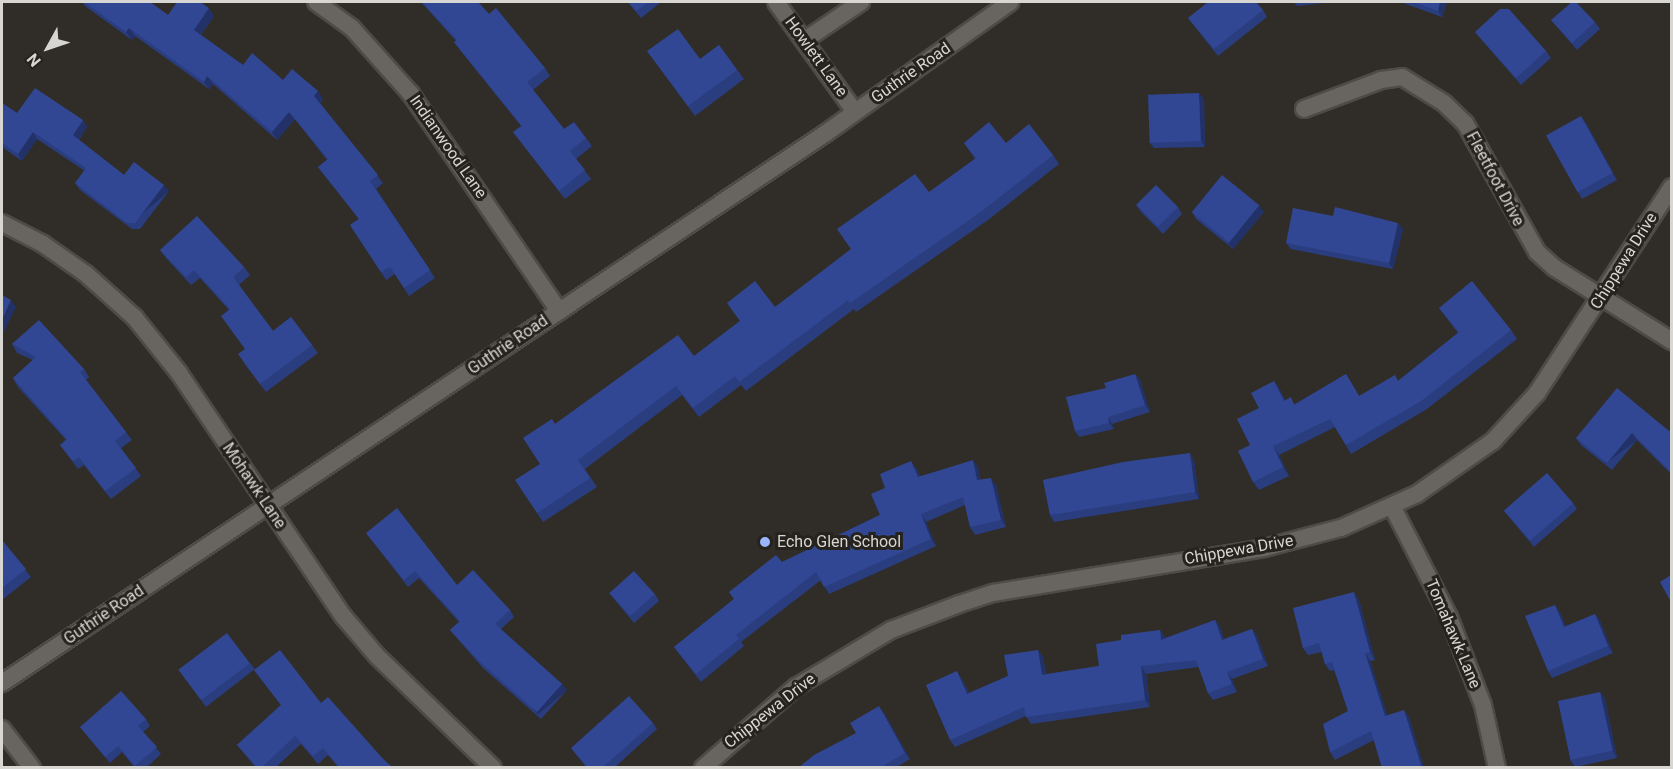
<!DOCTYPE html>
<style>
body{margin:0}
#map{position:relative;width:1673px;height:769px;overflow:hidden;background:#302d28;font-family:Roboto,sans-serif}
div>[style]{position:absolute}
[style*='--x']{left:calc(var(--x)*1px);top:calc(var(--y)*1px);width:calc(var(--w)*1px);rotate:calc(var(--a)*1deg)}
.roads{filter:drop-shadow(2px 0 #4e4b47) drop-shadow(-2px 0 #4e4b47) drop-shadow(0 2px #4e4b47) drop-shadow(0 -2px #4e4b47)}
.minor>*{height:16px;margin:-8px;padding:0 8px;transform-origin:8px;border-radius:8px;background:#68645f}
.tertiary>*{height:16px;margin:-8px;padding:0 8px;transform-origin:8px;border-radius:8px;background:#68645f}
.wall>*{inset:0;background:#2a3d7f}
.shaded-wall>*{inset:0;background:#223268;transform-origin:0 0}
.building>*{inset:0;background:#314794;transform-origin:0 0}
.dots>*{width:16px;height:16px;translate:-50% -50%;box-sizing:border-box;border:3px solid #26231e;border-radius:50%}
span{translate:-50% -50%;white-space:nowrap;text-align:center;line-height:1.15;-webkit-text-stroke:6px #26231e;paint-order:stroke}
.street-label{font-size:16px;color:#d8d6d3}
.poi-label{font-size:16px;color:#d8d6d3}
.left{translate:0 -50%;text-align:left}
.frame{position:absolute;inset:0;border:3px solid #d8d6d3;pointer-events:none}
.north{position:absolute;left:18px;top:18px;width:60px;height:60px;-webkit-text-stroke:4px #26231e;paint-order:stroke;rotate:230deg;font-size:16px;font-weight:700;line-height:24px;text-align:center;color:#d8d6d3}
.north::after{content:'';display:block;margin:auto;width:21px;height:27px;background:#d8d6d3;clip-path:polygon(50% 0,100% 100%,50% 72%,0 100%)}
</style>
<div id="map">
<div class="roads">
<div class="minor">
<i style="--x:316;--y:2;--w:44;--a:35.8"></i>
<i style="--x:352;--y:28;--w:89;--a:48.2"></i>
<i style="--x:411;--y:94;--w:263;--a:55.7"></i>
<i style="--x:776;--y:2;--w:135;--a:54.3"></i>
<i style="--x:805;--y:40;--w:68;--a:-34.2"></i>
<i style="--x:1304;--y:109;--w:82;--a:-20.6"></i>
<i style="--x:1381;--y:80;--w:21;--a:-8"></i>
<i style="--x:1402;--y:77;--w:49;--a:31.8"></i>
<i style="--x:1444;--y:103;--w:29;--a:44"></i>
<i style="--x:1465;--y:123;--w:148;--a:60.8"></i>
<i style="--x:1537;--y:252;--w:24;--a:42"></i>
<i style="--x:1555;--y:268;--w:138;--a:32"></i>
<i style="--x:2;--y:223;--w:46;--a:27.1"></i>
<i style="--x:43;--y:244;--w:52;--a:34.9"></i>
<i style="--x:86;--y:274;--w:66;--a:41.9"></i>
<i style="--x:135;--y:318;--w:70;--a:51.3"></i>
<i style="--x:179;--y:373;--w:293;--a:56"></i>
<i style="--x:343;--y:616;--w:52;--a:49.6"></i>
<i style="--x:377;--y:656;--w:161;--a:44"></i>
<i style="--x:1392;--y:506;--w:125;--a:62.8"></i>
<i style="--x:1449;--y:617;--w:94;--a:68.9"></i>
<i style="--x:1483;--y:705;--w:65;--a:77.5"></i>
<i style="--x:2;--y:729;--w:49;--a:52.4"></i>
<i style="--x:703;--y:768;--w:123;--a:-41.1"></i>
<i style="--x:796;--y:687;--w:111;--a:-31"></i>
<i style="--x:891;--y:630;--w:73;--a:-20.9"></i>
<i style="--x:959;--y:604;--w:36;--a:-18"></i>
<i style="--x:993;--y:593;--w:275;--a:-9.4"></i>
<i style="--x:1264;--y:548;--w:80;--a:-14.6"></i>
<i style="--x:1341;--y:528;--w:83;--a:-24.1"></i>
<i style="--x:1417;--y:494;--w:93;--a:-34.9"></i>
<i style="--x:1493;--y:441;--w:65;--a:-47.5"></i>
<i style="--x:1537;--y:393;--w:246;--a:-56.8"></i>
</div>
<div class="tertiary">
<i style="--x:2;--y:683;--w:991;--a:-33.72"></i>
<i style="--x:826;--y:133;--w:226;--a:-35.4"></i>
</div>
</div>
<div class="wall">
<i style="clip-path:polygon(82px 2px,150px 2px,168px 15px,214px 16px,201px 35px,243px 65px,283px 80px,323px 99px,320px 103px,383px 183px,376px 189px,435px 278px,409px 296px,395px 274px,386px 280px,350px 225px,359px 219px,318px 167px,327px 160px,295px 119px,277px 140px,213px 84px,209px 89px,135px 36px,132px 40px,85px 6px)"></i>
<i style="clip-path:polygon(421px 2px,478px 2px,489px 14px,545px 68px,550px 76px,533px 90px,564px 129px,586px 138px,592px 146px,576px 159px,591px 179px,565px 199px,513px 132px,521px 126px,460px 50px,454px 42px,456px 41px)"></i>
<i style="clip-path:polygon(628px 2px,661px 2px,641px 18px)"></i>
<i style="clip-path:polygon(1294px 2px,1333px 2px,1297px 6px)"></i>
<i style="clip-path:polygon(1400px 2px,1447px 2px,1442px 17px)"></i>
<i style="clip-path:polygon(1263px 10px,1267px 17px,1218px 56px,1188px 18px)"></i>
<i style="clip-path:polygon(1551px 20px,1595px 22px,1600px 29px,1577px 50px)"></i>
<i style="clip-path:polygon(1475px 32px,1546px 51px,1551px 58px,1521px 85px,1480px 38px)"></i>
<i style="clip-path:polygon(719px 45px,744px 79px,695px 116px,647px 51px,700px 59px)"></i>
<i style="clip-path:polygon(1204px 99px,1205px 147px,1154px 148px,1149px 142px)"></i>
<i style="clip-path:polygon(2px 103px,17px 113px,83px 120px,87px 127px,79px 140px,124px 175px,169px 191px,140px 229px,132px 229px,80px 190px,75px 183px,85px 171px,37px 139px,22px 161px,2px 147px)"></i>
<i style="clip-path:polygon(1586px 123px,1617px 180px,1582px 199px,1578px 192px)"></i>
<i style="clip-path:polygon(964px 143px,1006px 143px,1053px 155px,1059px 164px,988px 220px,856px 312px,854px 309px,746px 391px,741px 385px,699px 417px,682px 395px,585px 469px,597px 487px,543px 522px,537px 513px,540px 464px,555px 424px,694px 356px,740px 321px,775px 307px,975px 159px)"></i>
<i style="clip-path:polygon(1136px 205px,1178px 207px,1182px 214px,1163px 234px,1141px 212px)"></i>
<i style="clip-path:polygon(1192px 212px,1264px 212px,1233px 249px,1196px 219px)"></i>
<i style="clip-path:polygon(1403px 229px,1393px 269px,1291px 249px,1286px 243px)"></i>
<i style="clip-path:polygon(160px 250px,244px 267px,250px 275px,239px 285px,273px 331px,291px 317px,318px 353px,266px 392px,244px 363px,245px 349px,229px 310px,200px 278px,191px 285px,166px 258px)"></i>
<i style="clip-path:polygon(1439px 308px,1511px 330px,1517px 339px,1427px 409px,1351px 454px,1335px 427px,1279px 455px,1289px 476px,1259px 490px,1253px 482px,1250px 445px,1259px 408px,1274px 381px,1280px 390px,1285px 400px,1295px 404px,1346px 374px,1359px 396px,1398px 381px,1458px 333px)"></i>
<i style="clip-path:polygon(12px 344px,84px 369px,89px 377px,86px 380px,132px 440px,121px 448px,141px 476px,111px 499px,84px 465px,78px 469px,60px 445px,66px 440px,18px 387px,13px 378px,33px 360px,17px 353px)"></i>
<i style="clip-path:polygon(1135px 374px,1140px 380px,1150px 412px,1112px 424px,1114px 429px,1079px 437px,1075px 431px)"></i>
<i style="clip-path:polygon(1671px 429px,1671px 474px,1637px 440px,1612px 470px,1581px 445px,1576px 438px,1669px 431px)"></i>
<i style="clip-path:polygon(1194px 460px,1199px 499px,1054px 522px,1050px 515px)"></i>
<i style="clip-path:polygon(978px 467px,980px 479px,996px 485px,1006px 527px,975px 535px,970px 527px,965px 505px,926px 522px,936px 546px,829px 594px,821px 580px,741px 642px,744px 646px,701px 682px,674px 647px,734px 599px,729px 592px,782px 562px,880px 515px,885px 488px,916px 468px,920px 476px)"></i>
<i style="clip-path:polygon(1573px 503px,1577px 509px,1534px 547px,1504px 511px)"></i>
<i style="clip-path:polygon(366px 533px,457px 585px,510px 610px,514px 617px,501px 629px,562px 684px,567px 690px,541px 719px,483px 668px,455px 636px,450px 630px,459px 622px,419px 578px,408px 587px)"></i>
<i style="clip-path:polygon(2px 540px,31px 577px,2px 600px)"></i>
<i style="clip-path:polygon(609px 593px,655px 594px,659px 601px,634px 623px)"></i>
<i style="clip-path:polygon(1359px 600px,1375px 660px,1370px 661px,1387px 715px,1409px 717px,1424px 768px,1382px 768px,1374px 740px,1335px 760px,1330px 752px,1348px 711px,1334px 670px,1330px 671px,1325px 664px,1322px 652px,1308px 655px,1303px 648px)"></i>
<i style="clip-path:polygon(1559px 611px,1566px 626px,1595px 614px,1600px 621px,1613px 653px,1552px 678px,1548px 671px)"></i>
<i style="clip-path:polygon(1215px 620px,1220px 627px,1224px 639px,1252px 629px,1257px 636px,1268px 666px,1232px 679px,1237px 692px,1213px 700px,1208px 693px,1199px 667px,1146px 674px,1150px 707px,1031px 724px,1026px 716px,955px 747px,950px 740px,962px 679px,969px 693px,1008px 676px,1038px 650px,1043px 657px,1046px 674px,1099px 666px,1121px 640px,1160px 630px,1165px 638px)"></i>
<i style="clip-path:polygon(250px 663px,255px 669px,206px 707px,179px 670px)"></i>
<i style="clip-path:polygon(254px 670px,321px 703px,393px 768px,339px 768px,328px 755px,318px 764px,301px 744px,275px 768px,256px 768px,243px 752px,237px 745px,281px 705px)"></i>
<i style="clip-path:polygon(1600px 692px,1605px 699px,1617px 758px,1575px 767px,1570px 760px)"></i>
<i style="clip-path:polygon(884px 713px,910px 759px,895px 768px,798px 768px,856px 733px)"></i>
<i style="clip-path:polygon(146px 719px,150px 726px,143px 732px,161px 754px,146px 768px,135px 768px,122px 752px,110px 763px,80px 727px)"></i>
<i style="clip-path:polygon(653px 723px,657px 729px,614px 768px,587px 768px,571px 748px)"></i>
</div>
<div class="shaded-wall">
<i style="clip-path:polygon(1440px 2px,1447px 2px,1442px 17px,1438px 11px)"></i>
<i style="clip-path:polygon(209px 8px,214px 16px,199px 37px,194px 30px)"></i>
<i style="clip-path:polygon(129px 28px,135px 36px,132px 40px,126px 32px)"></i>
<i style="clip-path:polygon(207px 76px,213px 84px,209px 89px,204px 82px)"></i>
<i style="clip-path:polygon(318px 91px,323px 99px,319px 104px,314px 96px)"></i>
<i style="clip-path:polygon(1199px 93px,1204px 99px,1205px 147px,1201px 141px)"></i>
<i style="clip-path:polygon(289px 112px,295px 119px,277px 140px,272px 132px)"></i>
<i style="clip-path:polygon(1581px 116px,1586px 123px,1617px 180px,1612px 173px)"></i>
<i style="clip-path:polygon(83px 120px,87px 127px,77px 142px,73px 135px)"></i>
<i style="clip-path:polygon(33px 132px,37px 139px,22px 161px,18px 154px)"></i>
<i style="left:164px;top:185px;width:8px;height:48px;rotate:50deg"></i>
<i style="clip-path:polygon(1259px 205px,1264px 212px,1233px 249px,1228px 243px)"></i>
<i style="clip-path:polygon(1398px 223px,1403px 229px,1393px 269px,1389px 263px)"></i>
<i style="clip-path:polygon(11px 300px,16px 307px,2px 336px,2px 320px)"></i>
<i style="clip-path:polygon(1135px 374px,1140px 380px,1150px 412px,1145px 405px)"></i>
<i style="clip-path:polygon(1274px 381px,1280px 390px,1290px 409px,1284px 401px)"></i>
<i style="clip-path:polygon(1108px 417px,1112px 424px,1114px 429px,1109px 423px)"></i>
<i style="left:1632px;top:433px;width:9px;height:39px;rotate:54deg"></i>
<i style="clip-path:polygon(1273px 446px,1279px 455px,1289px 476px,1283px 467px)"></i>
<i style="clip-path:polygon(1190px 453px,1194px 460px,1199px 499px,1195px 492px)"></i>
<i style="clip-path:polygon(973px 460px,978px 467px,982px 487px,977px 480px)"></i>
<i style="clip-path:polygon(911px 461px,916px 468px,923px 484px,918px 477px)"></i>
<i style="clip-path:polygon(991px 478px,996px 485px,1006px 527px,1001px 520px)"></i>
<i style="clip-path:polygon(921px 514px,926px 522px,936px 546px,931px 539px)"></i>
<i style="clip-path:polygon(1354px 592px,1359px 600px,1375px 660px,1370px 652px)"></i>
<i style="clip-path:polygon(1555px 605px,1559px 611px,1569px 633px,1564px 627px)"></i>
<i style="clip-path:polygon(1595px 614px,1600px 621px,1613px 653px,1608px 646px)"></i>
<i style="clip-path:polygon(1215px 620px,1220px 627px,1227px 647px,1222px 640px)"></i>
<i style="clip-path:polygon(1252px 629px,1257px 636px,1268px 666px,1263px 659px)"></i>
<i style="clip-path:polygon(1160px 630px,1165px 637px,1166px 647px,1161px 640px)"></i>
<i style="clip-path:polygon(1038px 650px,1043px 657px,1047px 683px,1042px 675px)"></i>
<i style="clip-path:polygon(1365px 653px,1370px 661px,1390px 723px,1385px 716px)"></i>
<i style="clip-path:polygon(1141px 666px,1146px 674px,1150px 707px,1145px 700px)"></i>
<i style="clip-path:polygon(957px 671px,962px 679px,972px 701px,967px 694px)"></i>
<i style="clip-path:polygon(1227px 672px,1232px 679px,1237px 692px,1232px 684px)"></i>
<i style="left:562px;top:684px;width:8px;height:38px;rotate:50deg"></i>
<i style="clip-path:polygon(1600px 692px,1605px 699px,1617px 758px,1613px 751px)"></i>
<i style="clip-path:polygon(879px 706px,884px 713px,910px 759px,905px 753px)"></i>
<i style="clip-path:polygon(1404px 710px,1409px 717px,1424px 768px,1422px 768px,1421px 765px)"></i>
</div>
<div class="building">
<i style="clip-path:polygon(84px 2px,150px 2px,168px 15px,177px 2px,200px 2px,209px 8px,194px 30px,243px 65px,252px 53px,283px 80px,292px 69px,318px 91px,314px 96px,378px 175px,370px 181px,430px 270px,404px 288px,390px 267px,381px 272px,350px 225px,359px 219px,318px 167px,328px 159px,289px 112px,272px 132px,207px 76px,204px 82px,129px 28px,126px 32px)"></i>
<i style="clip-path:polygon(422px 2px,478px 2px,489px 14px,496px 8px,545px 68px,527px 82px,564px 129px,574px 122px,586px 138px,570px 151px,585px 170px,559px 191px,513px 132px,522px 126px,454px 42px,457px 40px)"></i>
<i style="clip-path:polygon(628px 2px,649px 2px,636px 11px)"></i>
<i style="clip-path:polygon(1208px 2px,1256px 2px,1263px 10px,1214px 49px,1188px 18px)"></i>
<i style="clip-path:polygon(1413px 2px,1440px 2px,1438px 11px)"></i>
<i style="clip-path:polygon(1572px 2px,1576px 2px,1595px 22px,1572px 43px,1551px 20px)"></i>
<i style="clip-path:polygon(1500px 9px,1509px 9px,1546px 51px,1516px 78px,1475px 32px)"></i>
<i style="clip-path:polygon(678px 29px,700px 59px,719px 45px,737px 70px,688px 106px,647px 51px)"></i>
<i style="clip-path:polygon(35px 88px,83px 120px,73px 135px,124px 175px,134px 162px,164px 185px,135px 223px,127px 223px,75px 183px,86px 168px,33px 132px,18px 154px,2px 143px,2px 103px,17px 113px)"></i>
<i style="left:1199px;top:93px;width:48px;height:51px;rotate:88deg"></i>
<i style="left:1581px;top:116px;width:65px;height:40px;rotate:61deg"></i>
<i style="clip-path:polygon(989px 122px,1006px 143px,1029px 124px,1053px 155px,982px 211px,850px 303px,848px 300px,739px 382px,735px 376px,693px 408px,676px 386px,578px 460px,590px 478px,537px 513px,515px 480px,540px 464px,523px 438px,552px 419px,555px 424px,678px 335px,694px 356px,740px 321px,727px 303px,755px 281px,775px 307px,851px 249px,837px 229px,915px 174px,929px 192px,976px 158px,964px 143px)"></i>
<i style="left:1222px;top:175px;width:48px;height:48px;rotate:39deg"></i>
<i style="left:1156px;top:185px;width:31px;height:28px;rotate:45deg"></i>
<i style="clip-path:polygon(1335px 207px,1398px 223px,1389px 263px,1286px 243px,1293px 208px,1333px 216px)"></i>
<i style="clip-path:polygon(197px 216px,244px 267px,233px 277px,273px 331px,291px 317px,312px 345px,260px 384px,238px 354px,245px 349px,221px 316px,230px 309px,194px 270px,186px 277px,160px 250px)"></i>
<i style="clip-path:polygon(1472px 281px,1511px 330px,1421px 401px,1346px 445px,1330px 419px,1273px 446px,1283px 467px,1253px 482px,1238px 451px,1250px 445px,1237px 419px,1259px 408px,1251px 393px,1274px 381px,1284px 401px,1291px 397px,1294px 405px,1346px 374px,1359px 396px,1395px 375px,1398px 381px,1459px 332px,1439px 308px)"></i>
<i style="clip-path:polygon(2px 295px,11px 300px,2px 320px)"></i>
<i style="clip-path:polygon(39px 320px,84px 369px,80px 372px,126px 432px,115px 441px,136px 468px,105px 491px,79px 457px,73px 461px,60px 445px,67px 439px,13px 378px,36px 357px,12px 344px)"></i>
<i style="clip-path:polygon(1135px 374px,1145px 405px,1108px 417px,1109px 423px,1075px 431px,1066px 397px,1106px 388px,1104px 383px)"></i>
<i style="clip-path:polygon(1617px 388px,1669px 431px,1671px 429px,1671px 472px,1632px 433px,1607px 463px,1576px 438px)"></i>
<i style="clip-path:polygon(1190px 453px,1195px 492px,1050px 515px,1043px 480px,1123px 462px)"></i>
<i style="clip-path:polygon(973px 460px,977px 480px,991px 478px,1001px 520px,970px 527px,963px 497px,921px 514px,931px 539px,824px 587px,816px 572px,736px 635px,739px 639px,696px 674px,674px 647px,734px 599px,729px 592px,776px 555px,782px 562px,880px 515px,871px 494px,885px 488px,880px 474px,911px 461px,918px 477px)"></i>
<i style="left:1547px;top:473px;width:40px;height:57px;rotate:49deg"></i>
<i style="clip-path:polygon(397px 508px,457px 585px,473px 570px,510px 610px,495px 624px,562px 684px,537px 712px,479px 661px,450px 630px,460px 621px,415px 571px,404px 580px,366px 533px)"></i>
<i style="clip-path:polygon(2px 540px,26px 569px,2px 588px)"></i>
<i style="left:634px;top:571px;width:31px;height:33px;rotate:48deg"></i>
<i style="clip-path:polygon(1671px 575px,1671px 602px,1660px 582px)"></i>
<i style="clip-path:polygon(1354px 592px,1370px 652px,1365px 653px,1385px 716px,1404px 710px,1421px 765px,1413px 768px,1382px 768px,1371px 731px,1330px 752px,1323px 724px,1348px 711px,1332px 662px,1325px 664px,1319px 643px,1303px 648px,1293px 608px)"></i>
<i style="clip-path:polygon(1555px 605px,1564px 627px,1595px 614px,1608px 646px,1548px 671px,1525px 616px)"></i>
<i style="clip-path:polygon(1215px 620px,1222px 640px,1252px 629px,1263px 659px,1227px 672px,1232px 684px,1208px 693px,1196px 660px,1141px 666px,1145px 700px,1026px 717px,1024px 707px,950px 740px,926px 685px,957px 671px,967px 694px,1008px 676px,1004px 655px,1038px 650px,1042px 675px,1099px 666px,1096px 644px,1121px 640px,1121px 635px,1160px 630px,1161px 640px)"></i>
<i style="left:227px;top:633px;width:38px;height:61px;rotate:53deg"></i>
<i style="clip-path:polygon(280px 650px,321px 703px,328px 697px,384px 760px,393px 768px,340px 768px,323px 748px,313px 756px,295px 736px,261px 768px,258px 768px,237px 745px,281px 705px,254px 670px)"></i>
<i style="clip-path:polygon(121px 691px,146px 719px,138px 726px,157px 747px,135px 766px,118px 746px,105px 757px,80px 727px)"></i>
<i style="left:1600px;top:692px;width:60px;height:43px;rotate:78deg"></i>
<i style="clip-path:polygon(629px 696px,653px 723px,602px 768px,588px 768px,571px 748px)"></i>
<i style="clip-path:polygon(879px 706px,905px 753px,879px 768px,798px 768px,814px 755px,856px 733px,850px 723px)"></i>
</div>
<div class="dots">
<i style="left:765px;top:542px;background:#9ab5fd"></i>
</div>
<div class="street-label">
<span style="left:816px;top:57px;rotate:54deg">Howlett Lane</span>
<span style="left:911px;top:73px;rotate:-35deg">Guthrie Road</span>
<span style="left:448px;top:147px;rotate:55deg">Indianwood Lane</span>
<span style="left:1495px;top:179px;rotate:62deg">Fleetfoot Drive</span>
<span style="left:1624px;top:261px;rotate:-58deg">Chippewa Drive</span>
<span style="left:508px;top:345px;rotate:-34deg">Guthrie Road</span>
<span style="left:254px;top:486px;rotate:56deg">Mohawk Lane</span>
<span style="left:1239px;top:550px;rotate:-10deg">Chippewa Drive</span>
<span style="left:104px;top:615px;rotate:-34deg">Guthrie Road</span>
<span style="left:1453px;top:634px;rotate:67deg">Tomahawk Lane</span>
<span style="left:770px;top:711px;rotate:-38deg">Chippewa Drive</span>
</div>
<div class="poi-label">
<span class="left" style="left:777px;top:542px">Echo Glen School</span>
</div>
<div class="frame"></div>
<div class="north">N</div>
</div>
